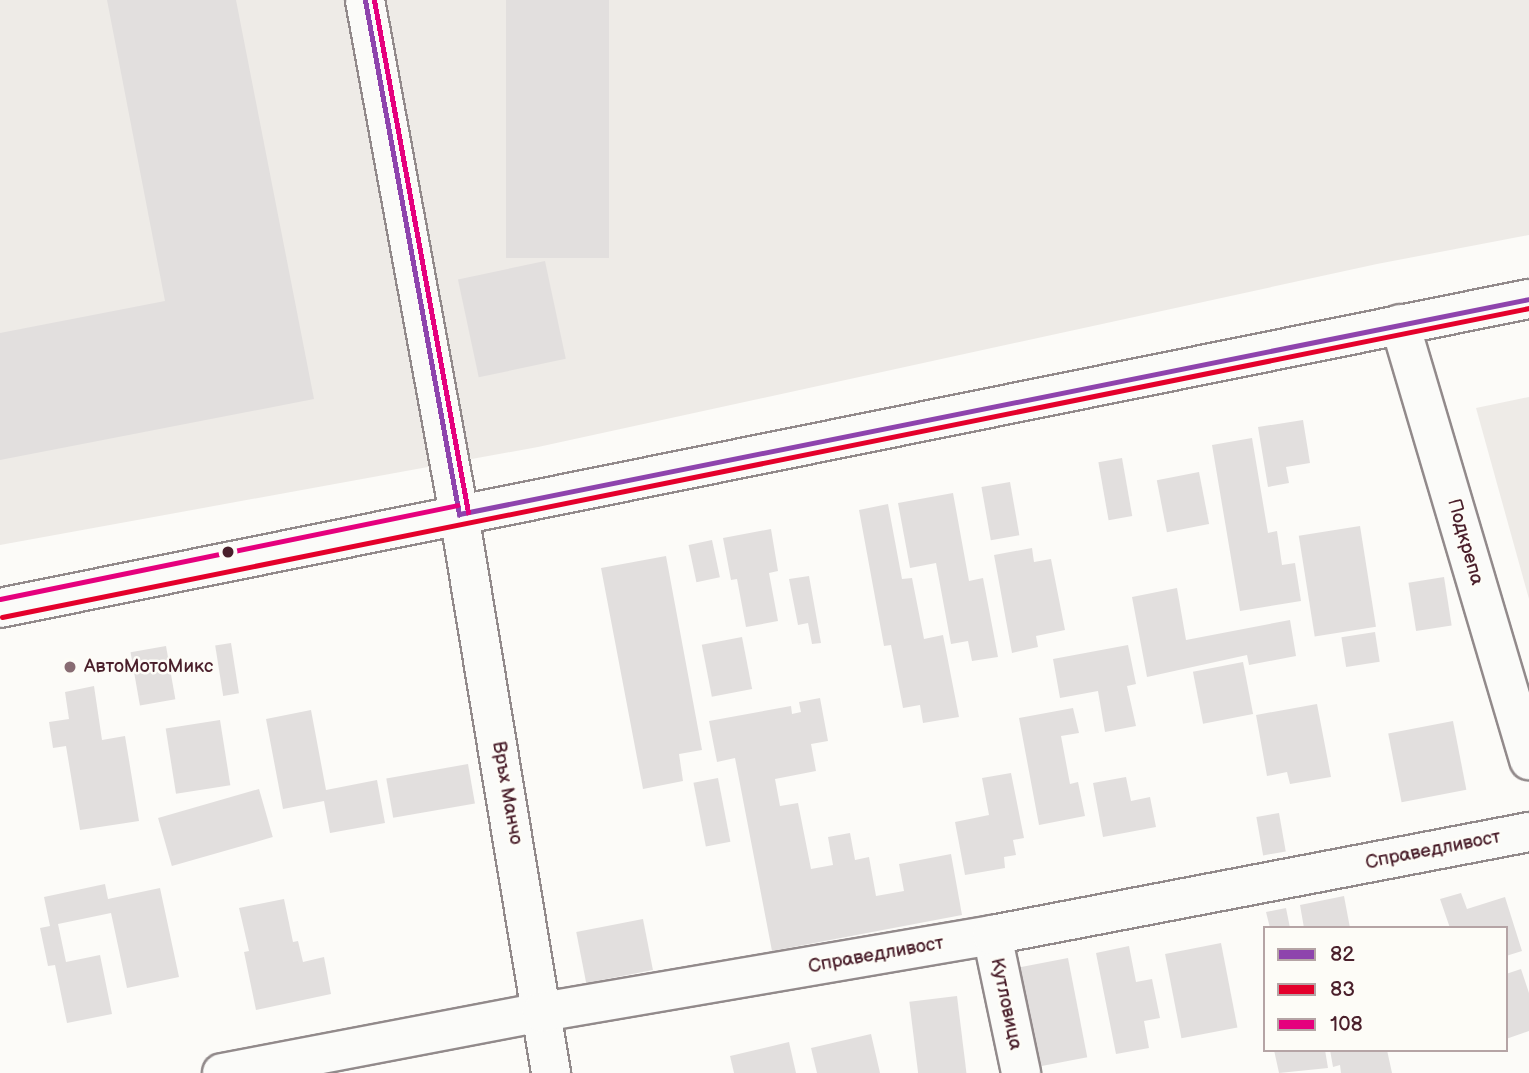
<!DOCTYPE html>
<meta charset="utf-8">
<style>
body{margin:0}
#map{position:relative;width:1529px;height:1073px;overflow:hidden;background:#fcfbf8;font-family:"Balsamiq Sans",sans-serif}
div>[style]{position:absolute}
[style*='--x']{left:calc(var(--x)*1px);top:calc(var(--y)*1px);width:calc(var(--w)*1px);rotate:calc(var(--a)*1deg)}
.built>*{inset:0;background:#eeebe7}
.building>*{inset:0;background:#e2dfde;transform-origin:0 0}
.roads{filter:drop-shadow(2px 0 #928a8b) drop-shadow(-2px 0 #928a8b) drop-shadow(0 2px #928a8b) drop-shadow(0 -2px #928a8b)}
.minor>*{height:38px;margin:-19px;padding:0 19px;transform-origin:19px;border-radius:19px;background:#fbfbf9}
.tertiary>*{height:38px;margin:-19px;padding:0 19px;transform-origin:19px;border-radius:19px;background:#fbfbf9}
.bus-1>*{height:5px;margin:-2.5px;padding:0 2.5px;transform-origin:2.5px;border-radius:2.5px;background:#8e44ad}
.bus-2>*{height:5px;margin:-2.5px;padding:0 2.5px;transform-origin:2.5px;border-radius:2.5px;background:#e4002b}
.bus-3>*{height:5px;margin:-2.5px;padding:0 2.5px;transform-origin:2.5px;border-radius:2.5px;background:#e5007d}
.dots>*{width:19px;height:19px;translate:-50% -50%;box-sizing:border-box;border:4px solid #fdfcf7;border-radius:50%}
span{translate:-50% -50%;white-space:nowrap;text-align:center;line-height:1.15;-webkit-text-stroke:5px #fdfcf7;paint-order:stroke}
.street-label{font-size:19px;color:#4a1f2b}
.poi-label{font-size:19px;color:#4a1f2b}
.left{translate:0 -50%;text-align:left}
.legend{position:absolute;left:1263px;top:926px;width:245px;height:126px;box-sizing:border-box;background:#fdfcf7;border:2px solid #b5a4a5;margin:0;padding:9px 12px;list-style:none;font-size:21px;color:#4a1f2b}
.legend li{display:flex;align-items:center;gap:14px;height:35px}
.legend b{width:35px;border:2px solid #b5a4a5}
</style>
<div id="map">
<div class="built">
<i style="clip-path:polygon(0 0,1529px 0,1529px 235px,1377px 264px,538px 447px,0 545px)"></i>
<i style="clip-path:polygon(1529px 397px,1529px 599px,1476px 408px)"></i>
</div>
<div class="building">
<i style="clip-path:polygon(107px 0,236px 0,314px 399px,0 460px,0 333px,165px 301px)"></i>
<i style="left:506px;top:0;width:103px;height:258px"></i>
<i style="left:545px;top:261px;width:100px;height:89px;rotate:78deg"></i>
<i style="clip-path:polygon(1303px 420px,1310px 463px,1286px 467px,1289px 483px,1268px 487px,1258px 427px)"></i>
<i style="clip-path:polygon(1252px 438px,1268px 533px,1277px 531px,1282px 565px,1295px 563px,1301px 601px,1240px 611px,1212px 445px)"></i>
<i style="left:1122px;top:458px;width:59px;height:24px;rotate:80deg"></i>
<i style="left:1199px;top:472px;width:53px;height:43px;rotate:79deg"></i>
<i style="left:1010px;top:482px;width:54px;height:29px;rotate:80deg"></i>
<i style="clip-path:polygon(953px 493px,969px 581px,983px 578px,998px 657px,972px 661px,968px 641px,951px 644px,936px 563px,910px 568px,898px 503px)"></i>
<i style="clip-path:polygon(888px 504px,902px 579px,912px 578px,924px 639px,943px 635px,959px 717px,923px 723px,920px 705px,903px 708px,891px 645px,884px 646px,859px 510px)"></i>
<i style="left:1360px;top:526px;width:102px;height:62px;rotate:81deg"></i>
<i style="clip-path:polygon(771px 529px,778px 571px,769px 573px,778px 621px,746px 627px,737px 579px,731px 580px,723px 538px)"></i>
<i style="left:712px;top:540px;width:38px;height:24px;rotate:78deg"></i>
<i style="clip-path:polygon(1032px 548px,1034px 562px,1051px 559px,1065px 630px,1036px 636px,1038px 647px,1012px 653px,994px 555px)"></i>
<i style="clip-path:polygon(666px 556px,702px 750px,679px 754px,683px 781px,643px 789px,601px 568px)"></i>
<i style="clip-path:polygon(809px 576px,821px 643px,812px 644px,808px 623px,798px 625px,789px 579px)"></i>
<i style="left:1444px;top:577px;width:49px;height:36px;rotate:81deg"></i>
<i style="clip-path:polygon(1177px 588px,1186px 640px,1290px 620px,1296px 656px,1249px 665px,1247px 655px,1147px 677px,1132px 597px)"></i>
<i style="left:1375px;top:632px;width:30px;height:34px;rotate:81deg"></i>
<i style="left:742px;top:637px;width:53px;height:41px;rotate:79deg"></i>
<i style="left:231px;top:643px;width:51px;height:16px;rotate:81deg"></i>
<i style="clip-path:polygon(1128px 645px,1136px 684px,1127px 686px,1136px 726px,1105px 732px,1098px 691px,1060px 698px,1053px 659px)"></i>
<i style="left:166px;top:646px;width:54px;height:36px;rotate:80deg"></i>
<i style="left:1243px;top:662px;width:53px;height:51px;rotate:79deg"></i>
<i style="clip-path:polygon(94px 686px,102px 740px,125px 736px,139px 821px,80px 830px,66px 746px,53px 748px,49px 722px,69px 719px,65px 692px)"></i>
<i style="clip-path:polygon(820px 698px,828px 741px,811px 744px,816px 771px,775px 779px,780px 806px,798px 803px,811px 869px,833px 865px,828px 837px,850px 833px,855px 860px,869px 857px,876px 896px,904px 891px,899px 864px,951px 854px,962px 915px,772px 951px,735px 758px,717px 762px,709px 721px,791px 706px,792px 714px,801px 712px,799px 702px)"></i>
<i style="clip-path:polygon(1317px 704px,1331px 777px,1290px 784px,1287px 772px,1267px 776px,1256px 715px)"></i>
<i style="clip-path:polygon(1073px 708px,1079px 733px,1061px 736px,1070px 784px,1078px 782px,1085px 816px,1039px 825px,1019px 718px)"></i>
<i style="clip-path:polygon(311px 710px,326px 790px,377px 780px,385px 823px,330px 833px,324px 801px,283px 809px,266px 719px)"></i>
<i style="left:220px;top:720px;width:66px;height:55px;rotate:81deg"></i>
<i style="left:1453px;top:721px;width:70px;height:66px;rotate:79deg"></i>
<i style="left:468px;top:764px;width:40px;height:83px;rotate:80deg"></i>
<i style="clip-path:polygon(1011px 773px,1024px 838px,1013px 840px,1016px 855px,1004px 857px,1005px 868px,965px 875px,955px 822px,989px 815px,982px 778px)"></i>
<i style="clip-path:polygon(1126px 777px,1131px 801px,1150px 797px,1156px 827px,1103px 837px,1093px 783px)"></i>
<i style="left:718px;top:778px;width:65px;height:25px;rotate:79deg"></i>
<i style="left:259px;top:789px;width:50px;height:105px;rotate:74deg"></i>
<i style="left:1279px;top:813px;width:39px;height:23px;rotate:80deg"></i>
<i style="clip-path:polygon(105px 884px,108px 899px,160px 888px,179px 977px,127px 988px,111px 913px,58px 924px,66px 962px,100px 955px,112px 1014px,67px 1023px,55px 965px,48px 966px,40px 928px,50px 926px,44px 897px)"></i>
<i style="clip-path:polygon(1461px 893px,1467px 909px,1505px 897px,1522px 951px,1506px 956px,1506px 928px,1450px 928px,1440px 899px)"></i>
<i style="clip-path:polygon(1344px 896px,1350px 928px,1304px 928px,1300px 905px)"></i>
<i style="clip-path:polygon(284px 899px,293px 942px,298px 941px,303px 962px,324px 957px,331px 994px,256px 1010px,244px 952px,249px 951px,239px 908px)"></i>
<i style="clip-path:polygon(1286px 908px,1290px 928px,1270px 928px,1266px 912px)"></i>
<i style="left:643px;top:919px;width:52px;height:68px;rotate:79deg"></i>
<i style="left:1221px;top:943px;width:86px;height:57px;rotate:79deg"></i>
<i style="clip-path:polygon(1129px 946px,1136px 982px,1152px 979px,1160px 1018px,1144px 1021px,1149px 1048px,1116px 1054px,1096px 953px)"></i>
<i style="left:1068px;top:958px;width:101px;height:49px;rotate:79deg"></i>
<i style="clip-path:polygon(1521px 969px,1529px 993px,1529px 1031px,1506px 1039px,1506px 974px)"></i>
<i style="left:957px;top:996px;width:78px;height:48px;rotate:83deg"></i>
<i style="clip-path:polygon(871px 1034px,880px 1073px,817px 1073px,811px 1048px)"></i>
<i style="clip-path:polygon(789px 1042px,796px 1073px,734px 1073px,730px 1056px)"></i>
<i style="clip-path:polygon(1274px 1050px,1325px 1050px,1328px 1068px,1279px 1073px)"></i>
<i style="clip-path:polygon(1330px 1050px,1387px 1050px,1392px 1073px,1341px 1073px,1340px 1065px,1333px 1067px)"></i>
</div>
<div class="roads">
<div class="minor">
<i style="--x:365;--y:0;--w:523;--a:79.64"></i>
<i style="--x:459;--y:514;--w:567;--a:80.65"></i>
<i style="--x:1400;--y:324;--w:455;--a:73.5"></i>
<i style="--x:992;--y:935;--w:141;--a:78.1"></i>
<i style="--x:222;--y:1073;--w:326;--a:-10.8"></i>
<i style="--x:542;--y:1012;--w:457;--a:-9.7"></i>
<i style="--x:992;--y:935;--w:547;--a:-10.86"></i>
</div>
<div class="tertiary">
<i style="--x:0;--y:608;--w:1560;--a:-11.43"></i>
</div>
</div>
<div class="bus-1">
<i style="--x:365;--y:0;--w:523;--a:79.64"></i>
<i style="--x:459;--y:514;--w:1091;--a:-11.36"></i>
</div>
<div class="bus-2">
<i style="--x:2;--y:617;--w:1558;--a:-11.44"></i>
</div>
<div class="bus-3">
<i style="--x:374;--y:0;--w:521;--a:79.6"></i>
<i style="--x:0;--y:599;--w:467;--a:-11.6"></i>
</div>
<div class="dots">
<i style="left:228px;top:552px;background:#4a1f2b"></i>
<i style="left:70px;top:667px;background:#886c73"></i>
</div>
<div class="street-label">
<span style="left:1465px;top:542px;rotate:74deg">Подкрепа</span>
<span style="left:507px;top:793px;rotate:80deg">Връх Манчо</span>
<span style="left:1433px;top:850px;rotate:-11deg">Справедливост</span>
<span style="left:876px;top:955px;rotate:-10deg">Справедливост</span>
<span style="left:1006px;top:1004px;rotate:78deg">Кутловица</span>
</div>
<div class="poi-label">
<span class="left" style="left:84px;top:667px">АвтоМотоМикс</span>
</div>
<ul class="legend">
<li><b style="height:9px;background:#8e44ad"></b>82</li>
<li><b style="height:9px;background:#e4002b"></b>83</li>
<li><b style="height:9px;background:#e5007d"></b>108</li>
</ul>
</div>
